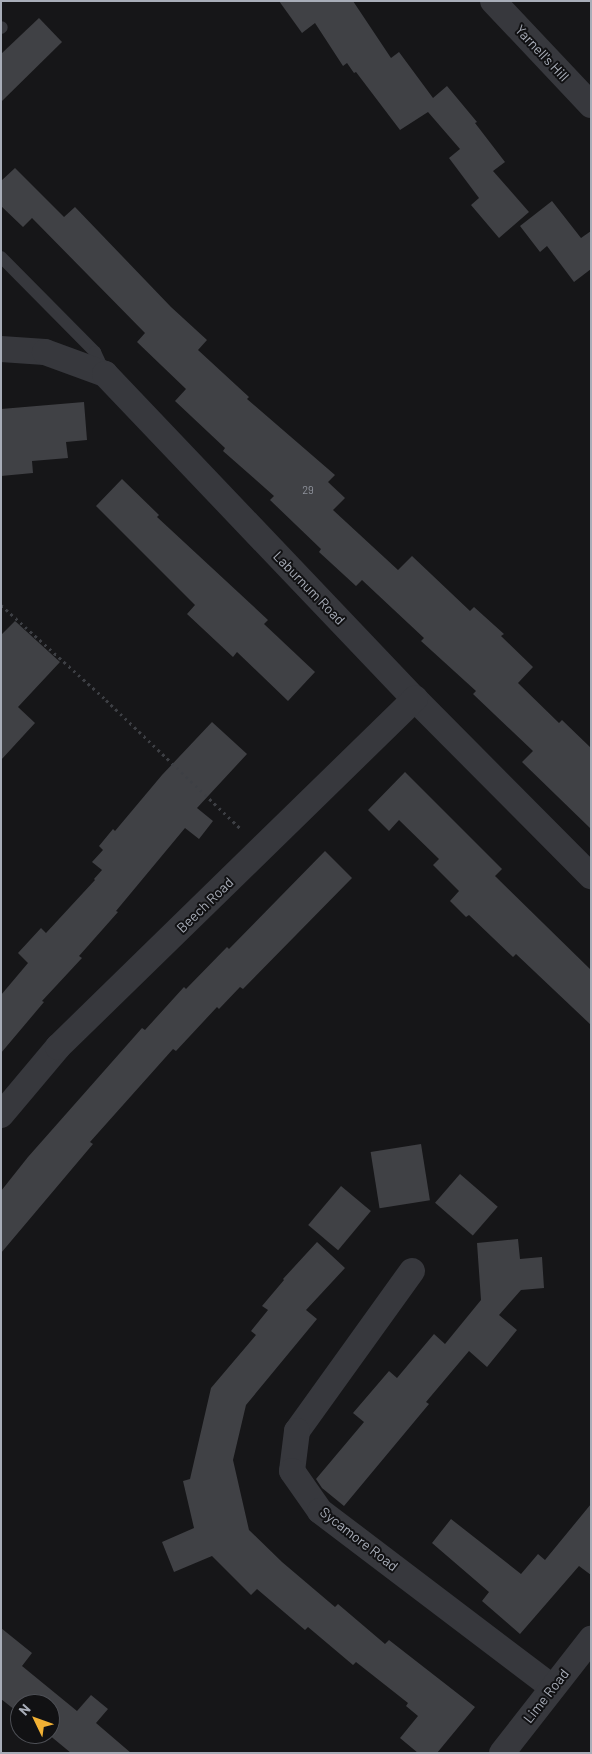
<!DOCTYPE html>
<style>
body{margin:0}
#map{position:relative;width:592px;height:1754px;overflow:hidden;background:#161618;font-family:Barlow,sans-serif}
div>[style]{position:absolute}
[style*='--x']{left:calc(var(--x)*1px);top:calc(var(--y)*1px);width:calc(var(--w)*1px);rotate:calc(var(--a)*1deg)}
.building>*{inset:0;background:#404145;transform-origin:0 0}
.path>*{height:3px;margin-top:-1.5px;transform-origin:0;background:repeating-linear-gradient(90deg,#3d3f44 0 2.5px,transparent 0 6.5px)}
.service>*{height:12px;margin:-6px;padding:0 6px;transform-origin:6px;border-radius:6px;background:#37383d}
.minor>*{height:26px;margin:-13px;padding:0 13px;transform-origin:13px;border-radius:13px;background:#37383d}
span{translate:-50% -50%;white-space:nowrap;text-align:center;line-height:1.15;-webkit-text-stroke:4px #111113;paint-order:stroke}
.number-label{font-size:11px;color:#8e929b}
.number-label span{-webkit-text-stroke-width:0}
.street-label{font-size:14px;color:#a8adb8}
.frame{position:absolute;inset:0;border:2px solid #a8adb8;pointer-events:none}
.north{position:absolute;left:10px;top:1694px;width:50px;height:50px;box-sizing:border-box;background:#111113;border:1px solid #4d4f55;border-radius:50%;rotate:312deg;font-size:14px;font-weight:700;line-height:20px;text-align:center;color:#a8adb8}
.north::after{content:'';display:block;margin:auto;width:18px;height:22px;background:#f2b134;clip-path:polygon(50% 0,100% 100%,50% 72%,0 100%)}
</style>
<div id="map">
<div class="building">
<i style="clip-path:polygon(279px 1px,353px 1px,391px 58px,399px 52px,433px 98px,447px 86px,477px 122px,475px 123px,505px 162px,493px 171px,529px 212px,499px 238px,471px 205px,479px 198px,449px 158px,460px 149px,428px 112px,400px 130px,356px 72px,354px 73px,347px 63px,343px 66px,315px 23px,302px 33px)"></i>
<i style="clip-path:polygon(39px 18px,62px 42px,1px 102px,1px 54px)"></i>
<i style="clip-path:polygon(15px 168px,64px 217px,75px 207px,171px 307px,207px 340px,198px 350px,249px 397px,247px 399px,335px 475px,328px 482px,345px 498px,333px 510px,398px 570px,412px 556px,470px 611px,474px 607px,504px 634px,501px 636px,533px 667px,518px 683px,559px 723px,562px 720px,591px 748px,591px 829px,522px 762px,533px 751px,473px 694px,476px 691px,421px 641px,424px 638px,362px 580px,356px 586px,319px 552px,321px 549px,270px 500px,274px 496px,223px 451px,225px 448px,175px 401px,186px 389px,137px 342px,145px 333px,32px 218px,23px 227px,1px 206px,1px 181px)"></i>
<i style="clip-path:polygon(552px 201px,581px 238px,591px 231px,591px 269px,574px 282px,547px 246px,540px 252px,520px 226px)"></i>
<i style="clip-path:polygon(84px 402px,87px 440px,66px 442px,68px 458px,32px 461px,33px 473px,1px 476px,1px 409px)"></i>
<i style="clip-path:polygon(122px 479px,159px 515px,157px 517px,268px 620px,264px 624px,315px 672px,288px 701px,237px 652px,233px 657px,187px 614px,195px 605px,96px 506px)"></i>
<i style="clip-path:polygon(15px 621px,60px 662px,18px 707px,35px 723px,1px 760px,1px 635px)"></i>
<i style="clip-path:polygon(212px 722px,247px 754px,197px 808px,213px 821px,199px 839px,185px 828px,116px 911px,118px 912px,79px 956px,82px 958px,42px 1001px,44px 1002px,1px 1053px,1px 995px,28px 963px,18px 953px,41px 928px,46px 933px,95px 880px,94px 879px,102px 870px,92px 862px,103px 850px,99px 846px,113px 829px,115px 831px,162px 775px)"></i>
<i style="clip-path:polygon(405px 772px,502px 869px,495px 876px,591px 970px,591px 1025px,516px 954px,513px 957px,469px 915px,466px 917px,450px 901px,459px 891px,433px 865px,439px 859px,399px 820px,389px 831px,368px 810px)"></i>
<i style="clip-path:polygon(325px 851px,352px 878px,243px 989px,240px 987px,219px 1009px,217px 1007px,176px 1051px,173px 1049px,90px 1142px,93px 1144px,1px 1253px,1px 1191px,28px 1157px,142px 1028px,145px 1030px,184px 987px,186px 989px,227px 947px,229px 949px)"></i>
<i style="left:421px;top:1144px;width:57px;height:51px;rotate:81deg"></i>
<i style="left:460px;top:1174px;width:50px;height:38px;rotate:41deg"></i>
<i style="left:341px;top:1186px;width:39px;height:51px;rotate:40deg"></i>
<i style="clip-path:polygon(518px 1239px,520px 1259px,542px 1257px,544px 1288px,521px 1290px,499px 1315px,517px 1330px,487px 1367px,469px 1351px,426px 1402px,429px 1404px,344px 1506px,322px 1488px,316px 1479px,364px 1422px,353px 1413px,389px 1371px,397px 1378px,434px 1334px,445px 1344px,481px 1300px,477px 1243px)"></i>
<i style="clip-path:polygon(317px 1242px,345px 1268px,306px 1310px,317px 1319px,246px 1405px,233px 1460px,249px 1530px,282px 1562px,335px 1607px,338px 1604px,385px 1644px,389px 1640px,475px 1707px,437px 1753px,418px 1753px,400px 1738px,418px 1716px,406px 1706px,408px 1703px,356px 1662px,353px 1665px,308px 1627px,305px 1630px,257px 1589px,251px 1595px,212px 1556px,174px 1572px,162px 1542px,194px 1528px,183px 1481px,190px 1479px,211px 1388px,256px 1335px,251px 1331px,268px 1310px,262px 1306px,284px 1280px,283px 1279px)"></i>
<i style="clip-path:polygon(591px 1504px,591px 1575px,579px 1566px,520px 1634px,482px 1601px,489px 1592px,432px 1543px,451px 1519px,521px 1574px,538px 1554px,545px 1560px)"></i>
<i style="clip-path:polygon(1px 1628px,32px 1653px,22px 1666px,77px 1711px,91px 1695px,108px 1709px,96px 1723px,131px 1753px,71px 1753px,48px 1734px,50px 1704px,20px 1704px,20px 1714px,1px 1699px)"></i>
</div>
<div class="path">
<i style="--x:1;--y:605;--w:142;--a:42.1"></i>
<i style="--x:106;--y:700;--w:188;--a:43.7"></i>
</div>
<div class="service">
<i style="--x:1;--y:28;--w:1;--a:-45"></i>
<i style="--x:1;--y:257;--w:134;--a:45.3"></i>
<i style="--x:95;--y:352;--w:21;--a:65"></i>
</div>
<div class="minor">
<i style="--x:493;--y:1;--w:143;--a:46.7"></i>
<i style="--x:1;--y:349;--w:44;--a:3.9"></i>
<i style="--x:45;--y:352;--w:64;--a:20.1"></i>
<i style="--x:105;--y:374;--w:449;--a:46.4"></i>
<i style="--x:415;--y:699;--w:250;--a:45.2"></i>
<i style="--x:1;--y:1115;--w:89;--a:-50"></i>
<i style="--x:58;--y:1047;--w:499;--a:-44.3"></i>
<i style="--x:412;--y:1271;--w:197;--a:125.7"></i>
<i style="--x:297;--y:1431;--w:40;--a:97.1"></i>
<i style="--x:292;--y:1471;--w:49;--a:55"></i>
<i style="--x:320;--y:1511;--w:291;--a:37.2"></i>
<i style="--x:502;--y:1753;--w:145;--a:-52"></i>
</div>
<div class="number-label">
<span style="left:308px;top:490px">29</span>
</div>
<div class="street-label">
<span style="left:542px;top:53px;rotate:47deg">Yarnell's Hill</span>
<span style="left:309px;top:588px;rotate:46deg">Laburnum Road</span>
<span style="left:205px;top:905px;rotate:-44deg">Beech Road</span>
<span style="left:359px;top:1539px;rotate:38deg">Sycamore Road</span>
<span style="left:546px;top:1696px;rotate:-52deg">Lime Road</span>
</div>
<div class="frame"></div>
<div class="north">N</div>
</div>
